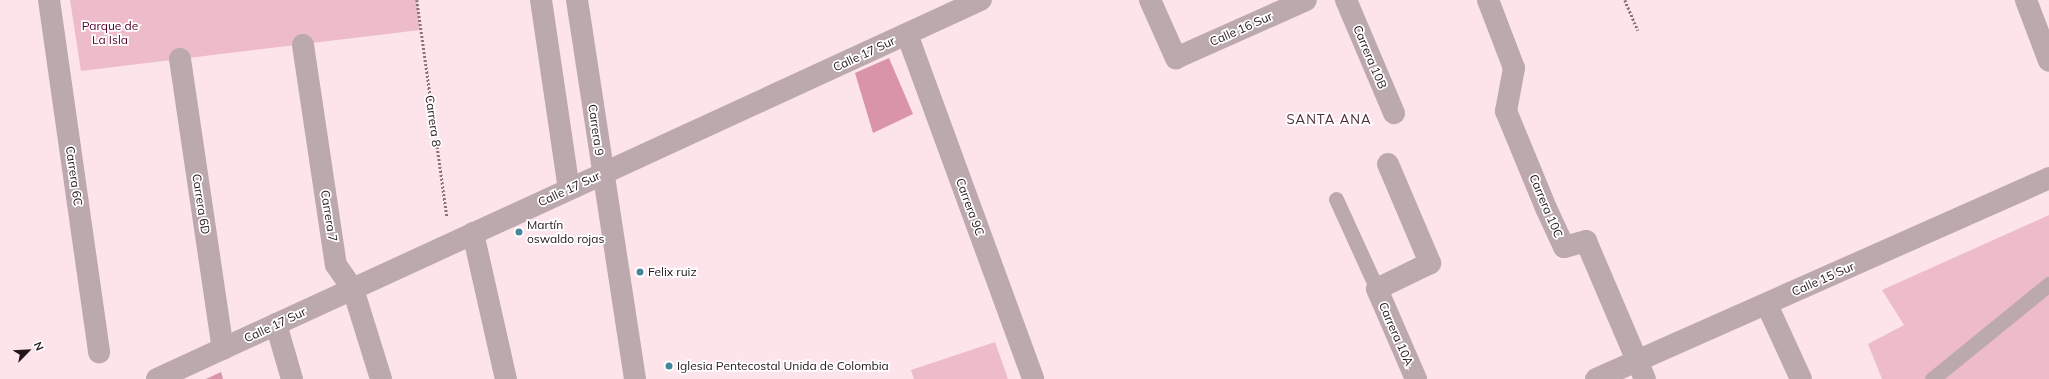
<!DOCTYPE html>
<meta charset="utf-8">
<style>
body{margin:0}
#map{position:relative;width:2049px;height:379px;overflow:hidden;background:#fde4ea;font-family:Mulish,sans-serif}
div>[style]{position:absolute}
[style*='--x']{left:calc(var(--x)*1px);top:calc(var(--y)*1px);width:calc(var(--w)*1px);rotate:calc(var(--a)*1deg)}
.green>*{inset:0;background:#edbbc9}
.building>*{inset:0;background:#da94a8}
.path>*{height:2.5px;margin-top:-1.25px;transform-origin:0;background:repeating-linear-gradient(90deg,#88757a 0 2px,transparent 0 4px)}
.service>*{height:15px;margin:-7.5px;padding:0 7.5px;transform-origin:7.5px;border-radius:7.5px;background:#bba9ad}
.minor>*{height:22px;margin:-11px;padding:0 11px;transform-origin:11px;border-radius:11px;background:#bba9ad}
.tertiary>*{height:22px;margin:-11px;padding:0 11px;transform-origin:11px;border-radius:11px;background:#bba9ad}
.dots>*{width:11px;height:11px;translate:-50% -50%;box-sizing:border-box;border:2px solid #fff;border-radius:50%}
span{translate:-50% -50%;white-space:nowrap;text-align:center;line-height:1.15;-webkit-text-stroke:3.5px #fff;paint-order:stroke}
.park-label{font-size:12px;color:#540028}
.street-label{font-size:12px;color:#231519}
.poi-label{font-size:12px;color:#231519}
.left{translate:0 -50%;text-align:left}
.neighbourhood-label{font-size:13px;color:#4c2d36;letter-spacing:1px}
.north{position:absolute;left:8px;top:331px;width:40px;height:40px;-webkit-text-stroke:3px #fff;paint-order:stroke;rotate:66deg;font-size:11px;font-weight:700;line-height:16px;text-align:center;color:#231519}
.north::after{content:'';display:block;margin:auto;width:14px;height:18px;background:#231519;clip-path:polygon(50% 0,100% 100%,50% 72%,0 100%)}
</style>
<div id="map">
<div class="green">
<i style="clip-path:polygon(70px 0,417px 0,420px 30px,81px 71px)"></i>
<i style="clip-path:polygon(2049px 215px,2049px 379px,1882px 379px,1868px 344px,1904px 325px,1882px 290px)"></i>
<i style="clip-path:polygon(995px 342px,1008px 379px,914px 379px,911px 370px)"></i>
</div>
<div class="building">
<i style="clip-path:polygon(889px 58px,913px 114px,873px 133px,855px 73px)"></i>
<i style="clip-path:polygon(221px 372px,223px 379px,206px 379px)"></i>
</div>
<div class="path">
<i style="--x:417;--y:0;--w:219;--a:82.1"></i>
<i style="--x:1625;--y:0;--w:33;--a:67"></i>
</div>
<div class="service">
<i style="--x:1336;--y:199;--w:99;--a:65.5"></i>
<i style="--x:1932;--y:379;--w:151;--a:-39.1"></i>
</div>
<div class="minor">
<i style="--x:49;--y:0;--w:356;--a:81.9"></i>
<i style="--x:1150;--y:0;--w:64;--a:65.9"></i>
<i style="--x:1176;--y:58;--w:142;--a:-24"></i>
<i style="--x:1346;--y:0;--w:123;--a:67"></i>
<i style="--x:1488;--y:0;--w:73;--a:69.1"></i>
<i style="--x:1514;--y:68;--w:44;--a:100.5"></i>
<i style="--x:1506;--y:111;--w:105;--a:67.6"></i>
<i style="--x:1546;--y:208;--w:43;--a:65.2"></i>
<i style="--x:1564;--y:247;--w:23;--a:-15"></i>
<i style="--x:1586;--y:241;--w:150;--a:66.9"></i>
<i style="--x:2026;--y:0;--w:65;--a:69.3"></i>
<i style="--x:907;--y:34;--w:367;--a:69.9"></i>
<i style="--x:303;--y:45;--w:222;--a:81.5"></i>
<i style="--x:336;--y:265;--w:29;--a:55"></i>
<i style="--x:353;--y:289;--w:94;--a:72.7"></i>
<i style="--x:180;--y:59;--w:293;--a:81.6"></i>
<i style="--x:1388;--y:164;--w:108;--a:67"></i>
<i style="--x:1430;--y:263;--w:59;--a:153.9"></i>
<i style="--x:1377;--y:289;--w:98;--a:66.6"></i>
<i style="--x:602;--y:174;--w:417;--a:-24.7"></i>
<i style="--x:473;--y:233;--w:150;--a:77.3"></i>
<i style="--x:1767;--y:305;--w:81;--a:65.3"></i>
<i style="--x:276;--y:324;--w:57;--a:73.8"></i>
</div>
<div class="tertiary">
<i style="--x:541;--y:0;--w:191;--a:81.6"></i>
<i style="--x:577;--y:0;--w:383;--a:81.3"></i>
<i style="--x:157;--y:379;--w:490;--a:-24.7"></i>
<i style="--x:1596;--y:379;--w:496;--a:-23.9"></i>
</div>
<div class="dots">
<i style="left:519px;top:232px;background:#46869a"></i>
<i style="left:640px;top:272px;background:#46869a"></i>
<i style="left:669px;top:366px;background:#46869a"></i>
</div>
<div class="park-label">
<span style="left:110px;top:33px">Parque de<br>La Isla</span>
</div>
<div class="street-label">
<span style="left:1241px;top:29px;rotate:-24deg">Calle 16 Sur</span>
<span style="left:864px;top:54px;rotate:-25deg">Calle 17 Sur</span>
<span style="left:1370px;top:57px;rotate:67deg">Carrera 10B</span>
<span style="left:433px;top:121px;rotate:82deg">Carrera 8</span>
<span style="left:596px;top:130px;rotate:82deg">Carrera 9</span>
<span style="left:74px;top:176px;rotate:82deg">Carrera 6C</span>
<span style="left:569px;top:189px;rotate:-25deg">Calle 17 Sur</span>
<span style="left:201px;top:204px;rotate:81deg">Carrera 6D</span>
<span style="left:1546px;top:206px;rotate:67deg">Carrera 10C</span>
<span style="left:970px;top:207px;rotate:70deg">Carrera 9C</span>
<span style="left:329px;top:216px;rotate:81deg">Carrera 7</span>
<span style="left:1823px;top:279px;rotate:-24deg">Calle 15 Sur</span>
<span style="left:275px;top:325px;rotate:-25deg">Calle 17 Sur</span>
<span style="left:1396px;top:334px;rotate:66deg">Carrera 10A</span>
</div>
<div class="poi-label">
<span class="left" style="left:527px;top:232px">Martín<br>oswaldo rojas</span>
<span class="left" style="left:648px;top:272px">Felix ruiz</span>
<span class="left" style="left:677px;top:366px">Iglesia Pentecostal Unida de Colombia</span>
</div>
<div class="neighbourhood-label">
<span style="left:1329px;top:119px">SANTA ANA</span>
</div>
<div class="north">N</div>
</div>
